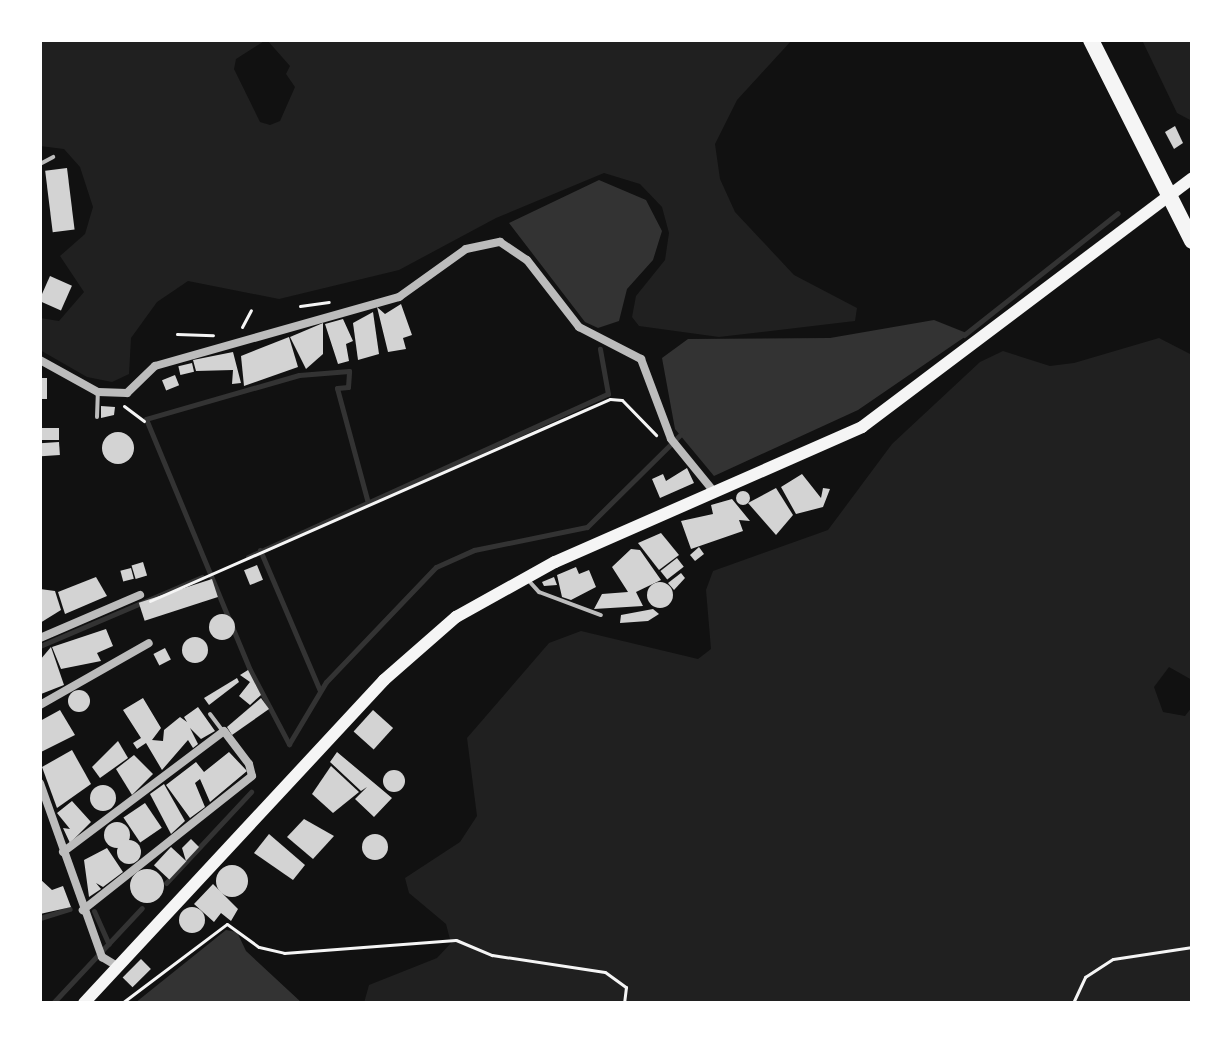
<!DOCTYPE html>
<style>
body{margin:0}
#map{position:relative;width:1232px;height:1043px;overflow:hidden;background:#111;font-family:"Titillium Web",sans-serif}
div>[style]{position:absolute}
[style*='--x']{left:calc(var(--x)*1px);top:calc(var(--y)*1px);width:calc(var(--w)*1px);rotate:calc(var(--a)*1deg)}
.green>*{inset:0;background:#202020}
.water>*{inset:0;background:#333}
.stream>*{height:5px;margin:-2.5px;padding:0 2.5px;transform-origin:2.5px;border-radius:2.5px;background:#333}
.building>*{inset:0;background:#d3d3d3;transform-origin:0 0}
.round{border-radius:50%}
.path>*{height:3px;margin:-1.5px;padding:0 1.5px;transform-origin:1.5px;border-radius:1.5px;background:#f5f5f5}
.service>*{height:4px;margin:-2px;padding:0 2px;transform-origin:2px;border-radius:2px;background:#bcbcbc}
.minor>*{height:8px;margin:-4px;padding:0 4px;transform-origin:4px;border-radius:4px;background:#bcbcbc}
.secondary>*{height:12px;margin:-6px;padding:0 6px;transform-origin:6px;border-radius:6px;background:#f5f5f5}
.motorway>*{height:16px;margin:-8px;padding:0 8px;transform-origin:8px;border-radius:8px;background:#f5f5f5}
span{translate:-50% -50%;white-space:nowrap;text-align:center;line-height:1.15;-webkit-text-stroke:8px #fff;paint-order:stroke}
.frame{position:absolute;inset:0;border:42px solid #fff;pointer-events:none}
</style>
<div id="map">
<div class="green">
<i style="clip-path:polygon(40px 40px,266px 40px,236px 59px,234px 69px,260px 122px,270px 125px,280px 121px,295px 87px,286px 74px,290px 66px,267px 40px,792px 40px,737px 100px,715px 144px,720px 179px,735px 212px,794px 275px,857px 308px,855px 321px,719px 337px,639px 326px,632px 317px,636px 296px,665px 260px,669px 233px,662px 207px,640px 184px,604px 173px,496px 218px,399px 270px,279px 299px,188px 281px,157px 302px,131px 338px,129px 374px,112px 382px,87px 377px,40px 350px,40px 318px,59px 321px,84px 292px,60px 256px,85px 234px,93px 207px,80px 167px,64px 149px,40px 146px)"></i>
<i style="clip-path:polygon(1142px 40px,1192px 40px,1192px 121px,1177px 113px)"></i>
<i style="clip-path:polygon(1159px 338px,1192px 355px,1192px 680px,1169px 667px,1154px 687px,1163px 712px,1185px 716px,1192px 707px,1192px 1003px,364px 1003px,369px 985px,437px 958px,451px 943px,446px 924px,409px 893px,405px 878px,460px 842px,477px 816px,467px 738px,549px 643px,581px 631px,698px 659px,711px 649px,706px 590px,713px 571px,828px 530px,892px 444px,980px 362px,1003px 351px,1050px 366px,1074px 363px)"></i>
</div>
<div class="water">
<i style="clip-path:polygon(599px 180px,646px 200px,662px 231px,653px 260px,627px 289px,619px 321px,598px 328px,585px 322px,509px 223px)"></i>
<i style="clip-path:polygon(934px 320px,969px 334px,858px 410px,714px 476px,675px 429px,662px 358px,688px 339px,830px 338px)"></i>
<i style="clip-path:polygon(226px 930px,237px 932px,246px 951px,302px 1003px,135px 1003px)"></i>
</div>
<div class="stream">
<i style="--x:964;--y:335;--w:196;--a:-38.4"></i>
<i style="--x:368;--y:503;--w:119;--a:-105.1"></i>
<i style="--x:337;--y:388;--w:11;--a:-5"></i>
<i style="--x:348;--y:387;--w:16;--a:-86"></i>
<i style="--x:349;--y:371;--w:50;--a:175.4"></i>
<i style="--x:299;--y:375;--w:159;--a:164"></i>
<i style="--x:146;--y:419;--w:272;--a:67.5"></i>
<i style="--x:250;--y:670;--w:84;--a:62.2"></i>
<i style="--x:289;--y:744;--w:72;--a:-59.2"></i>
<i style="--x:326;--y:682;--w:159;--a:-46.3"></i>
<i style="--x:436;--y:567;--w:42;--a:-24.1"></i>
<i style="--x:474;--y:550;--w:115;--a:-11.5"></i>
<i style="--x:587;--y:527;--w:135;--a:-44.7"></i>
<i style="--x:260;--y:550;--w:153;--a:66.9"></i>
<i style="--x:248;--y:557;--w:395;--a:-24.4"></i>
<i style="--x:608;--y:394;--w:46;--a:-100.1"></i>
<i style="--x:40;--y:646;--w:176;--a:-23.1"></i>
<i style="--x:166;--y:883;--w:125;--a:-47"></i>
<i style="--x:94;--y:911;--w:36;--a:66"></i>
<i style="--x:40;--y:918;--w:31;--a:-17"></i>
<i style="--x:53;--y:1003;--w:130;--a:-46.9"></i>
</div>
<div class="building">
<i style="clip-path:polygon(1175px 126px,1183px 143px,1174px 149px,1165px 132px)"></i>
<i style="left:67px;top:168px;width:62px;height:22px;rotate:83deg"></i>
<i style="left:50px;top:276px;width:24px;height:27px;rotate:24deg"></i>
<i style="clip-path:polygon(401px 304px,412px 335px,403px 338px,406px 349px,388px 352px,377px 307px,385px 314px)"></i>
<i style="clip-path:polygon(373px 312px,379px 354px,358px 360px,353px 323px)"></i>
<i style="clip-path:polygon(343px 319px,353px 341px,346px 344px,349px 361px,338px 364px,325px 324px)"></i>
<i style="clip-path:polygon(323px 323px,323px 354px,306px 369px,290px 337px)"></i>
<i style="clip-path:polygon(289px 337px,298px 367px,244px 386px,241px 356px)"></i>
<i style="clip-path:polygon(233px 352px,241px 383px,232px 384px,233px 370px,196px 371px,193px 360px)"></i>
<i style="left:192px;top:363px;width:9px;height:14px;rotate:77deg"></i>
<i style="left:175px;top:375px;width:11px;height:14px;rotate:68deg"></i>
<i style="left:40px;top:378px;width:7px;height:21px"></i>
<i style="clip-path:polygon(101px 406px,115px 407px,114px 415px,101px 418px)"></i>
<i style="left:59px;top:428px;width:12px;height:19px;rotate:90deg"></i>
<i class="round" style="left:102px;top:432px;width:32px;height:32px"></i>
<i style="left:59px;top:442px;width:13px;height:19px;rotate:86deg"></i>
<i style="clip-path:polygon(687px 468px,694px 483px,660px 498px,652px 479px,663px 474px,666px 481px)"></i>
<i style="clip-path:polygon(802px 474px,821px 498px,823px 488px,830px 489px,823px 507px,796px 514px,781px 487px)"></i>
<i style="clip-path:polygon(776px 488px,793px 515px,776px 535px,748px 503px)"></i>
<i class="round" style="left:736px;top:491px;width:14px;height:14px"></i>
<i style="clip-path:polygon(732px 499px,750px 521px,739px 520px,743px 531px,691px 549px,681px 521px,713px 514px,711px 505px)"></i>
<i style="clip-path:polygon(661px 533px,679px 555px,659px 570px,638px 543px)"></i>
<i style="clip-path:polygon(699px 547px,704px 554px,695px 561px,690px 555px)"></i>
<i style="clip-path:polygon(631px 549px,640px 550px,661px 580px,636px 592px,643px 606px,594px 609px,602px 594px,628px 592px,612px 567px)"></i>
<i style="left:677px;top:558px;width:11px;height:21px;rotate:52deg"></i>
<i style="left:143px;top:562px;width:14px;height:12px;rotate:73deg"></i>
<i style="left:257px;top:565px;width:16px;height:14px;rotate:68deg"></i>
<i style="clip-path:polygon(576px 567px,579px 574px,589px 570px,596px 587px,571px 600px,562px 597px,557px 575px)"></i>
<i style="left:131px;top:568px;width:11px;height:11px;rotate:75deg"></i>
<i style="clip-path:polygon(681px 573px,685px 578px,674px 590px,668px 583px)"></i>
<i style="clip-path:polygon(96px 577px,107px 596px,65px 614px,58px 592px)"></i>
<i style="clip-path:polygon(554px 577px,557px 585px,544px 586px,542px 582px)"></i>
<i style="left:212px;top:579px;width:19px;height:77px;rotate:72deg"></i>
<i class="round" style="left:647px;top:582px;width:26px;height:26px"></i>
<i style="clip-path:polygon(40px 589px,55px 591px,61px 610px,40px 623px)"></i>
<i style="clip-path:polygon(653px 609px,659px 614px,648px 621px,620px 623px,621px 615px)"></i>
<i class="round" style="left:209px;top:614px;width:26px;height:26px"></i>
<i style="clip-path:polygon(106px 629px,113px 646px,97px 653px,101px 661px,61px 669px,52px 647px)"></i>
<i class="round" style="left:182px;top:637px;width:26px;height:26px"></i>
<i style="clip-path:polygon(51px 647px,64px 685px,41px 694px,40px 660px)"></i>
<i style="left:165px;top:648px;width:13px;height:13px;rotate:63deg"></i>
<i style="clip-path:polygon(248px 670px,261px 695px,250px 705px,239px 696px,250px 682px,240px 675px)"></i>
<i style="clip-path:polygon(237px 678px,239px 682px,209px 705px,204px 698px)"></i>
<i class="round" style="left:68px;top:690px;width:22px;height:22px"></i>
<i style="clip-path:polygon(143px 698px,161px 728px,152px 740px,163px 741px,164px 730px,180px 717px,187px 722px,184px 717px,198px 707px,215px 731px,201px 739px,190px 728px,198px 744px,193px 748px,188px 740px,162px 770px,146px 743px,137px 749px,133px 743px,141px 738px,123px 710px)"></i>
<i style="clip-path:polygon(261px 698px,269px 709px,232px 735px,227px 727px)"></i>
<i style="clip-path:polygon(60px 710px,75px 735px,41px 752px,40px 721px)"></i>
<i style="left:373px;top:710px;width:27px;height:29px;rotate:42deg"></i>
<i style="clip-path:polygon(118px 741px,128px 758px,100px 778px,92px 767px)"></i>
<i style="clip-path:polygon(72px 750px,91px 784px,57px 808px,42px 767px)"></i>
<i style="clip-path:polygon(229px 752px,247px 771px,210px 802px,200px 779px,195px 783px,205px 807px,190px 818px,166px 785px,196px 762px,204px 772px)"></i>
<i style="clip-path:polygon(337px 752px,392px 798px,374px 817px,355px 799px,367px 787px,361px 791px,330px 762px)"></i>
<i style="clip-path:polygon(134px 755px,153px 774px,132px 795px,116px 769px)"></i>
<i style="clip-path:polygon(331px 766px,359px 792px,333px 813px,312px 794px)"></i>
<i class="round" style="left:383px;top:770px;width:22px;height:22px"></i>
<i style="clip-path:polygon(164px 784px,185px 821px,171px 834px,150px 794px)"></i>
<i class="round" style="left:90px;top:785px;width:26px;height:26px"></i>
<i style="clip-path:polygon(72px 801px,91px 822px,70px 843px,63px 828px,70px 829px,57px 813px)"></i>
<i style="left:145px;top:803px;width:30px;height:26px;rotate:56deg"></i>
<i style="clip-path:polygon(304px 819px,334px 836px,313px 859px,287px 837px)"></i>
<i class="round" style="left:104px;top:822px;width:26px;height:26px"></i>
<i class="round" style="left:362px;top:834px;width:26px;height:26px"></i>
<i style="clip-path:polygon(269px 834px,305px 865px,293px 880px,254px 853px)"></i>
<i style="clip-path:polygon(191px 839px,199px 847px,186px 861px,182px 848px)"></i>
<i class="round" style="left:117px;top:840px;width:24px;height:24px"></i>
<i style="left:171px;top:847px;width:21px;height:25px;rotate:43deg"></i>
<i style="clip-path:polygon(107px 848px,123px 872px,103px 887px,96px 883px,101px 889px,89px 897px,84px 860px)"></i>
<i class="round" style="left:216px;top:865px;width:32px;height:32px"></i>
<i class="round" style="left:130px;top:869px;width:34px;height:34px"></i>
<i style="clip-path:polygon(40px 879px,52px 890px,63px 886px,71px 907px,40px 914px)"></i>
<i style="clip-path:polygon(213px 884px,238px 909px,231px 921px,221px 913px,214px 922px,194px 904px)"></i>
<i class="round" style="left:179px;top:907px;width:26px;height:26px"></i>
<i style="left:141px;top:959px;width:14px;height:26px;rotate:45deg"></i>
</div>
<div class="path">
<i style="--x:300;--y:306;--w:29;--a:-8"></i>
<i style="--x:242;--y:327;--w:19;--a:-62"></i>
<i style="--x:177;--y:334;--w:36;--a:2"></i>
<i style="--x:124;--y:406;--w:25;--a:37"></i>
<i style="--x:150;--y:601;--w:502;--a:-23.71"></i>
<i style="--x:610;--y:399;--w:12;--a:5"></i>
<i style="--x:622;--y:400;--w:49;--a:45.8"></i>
<i style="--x:122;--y:1003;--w:131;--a:-37"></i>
<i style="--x:227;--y:924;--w:39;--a:36"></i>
<i style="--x:259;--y:947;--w:26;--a:13"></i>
<i style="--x:284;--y:953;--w:172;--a:-4.3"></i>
<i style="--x:456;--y:940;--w:39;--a:23"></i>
<i style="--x:492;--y:955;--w:114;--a:8.6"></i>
<i style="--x:605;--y:972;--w:26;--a:36"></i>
<i style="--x:626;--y:987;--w:16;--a:97"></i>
<i style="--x:1073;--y:1003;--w:29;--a:-65"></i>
<i style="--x:1085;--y:977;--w:33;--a:-33"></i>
<i style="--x:1113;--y:959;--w:80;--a:-8.6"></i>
</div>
<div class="service">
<i style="--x:40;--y:164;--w:15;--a:-28"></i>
<i style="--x:97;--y:417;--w:25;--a:-88"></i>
<i style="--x:529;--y:581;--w:15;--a:48"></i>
<i style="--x:539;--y:592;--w:66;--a:20.4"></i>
<i style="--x:210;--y:714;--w:20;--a:53"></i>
</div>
<div class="minor">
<i style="--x:40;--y:360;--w:66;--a:28.9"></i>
<i style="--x:98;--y:392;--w:29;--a:2"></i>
<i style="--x:127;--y:393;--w:39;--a:-44"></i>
<i style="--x:155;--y:366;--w:254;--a:-15.8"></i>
<i style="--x:399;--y:297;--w:82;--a:-35.6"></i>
<i style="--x:466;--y:249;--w:35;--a:-12"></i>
<i style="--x:500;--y:242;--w:32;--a:34"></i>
<i style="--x:527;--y:260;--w:85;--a:52.2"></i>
<i style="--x:579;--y:327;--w:70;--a:27.3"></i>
<i style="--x:641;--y:359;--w:85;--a:69.4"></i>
<i style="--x:671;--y:439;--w:70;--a:50.8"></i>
<i style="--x:40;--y:638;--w:109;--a:-23.3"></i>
<i style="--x:40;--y:705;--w:125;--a:-29.6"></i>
<i style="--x:40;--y:783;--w:185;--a:70.4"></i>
<i style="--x:102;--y:957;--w:17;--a:31"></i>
<i style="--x:63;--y:852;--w:201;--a:-36.9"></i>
<i style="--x:224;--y:731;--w:41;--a:52.9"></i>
<i style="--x:249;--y:764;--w:12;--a:76"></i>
<i style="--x:252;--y:776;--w:216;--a:141.6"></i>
</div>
<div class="secondary">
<i style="--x:84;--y:1003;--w:441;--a:-47.1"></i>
<i style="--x:384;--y:680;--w:96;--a:-41.2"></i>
<i style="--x:456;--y:617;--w:113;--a:-29.1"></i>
<i style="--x:555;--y:562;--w:335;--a:-23.7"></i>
<i style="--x:862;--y:427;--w:413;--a:-37"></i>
</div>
<div class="motorway">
<i style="--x:1091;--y:40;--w:225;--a:63.3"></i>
</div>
<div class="frame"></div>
</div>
